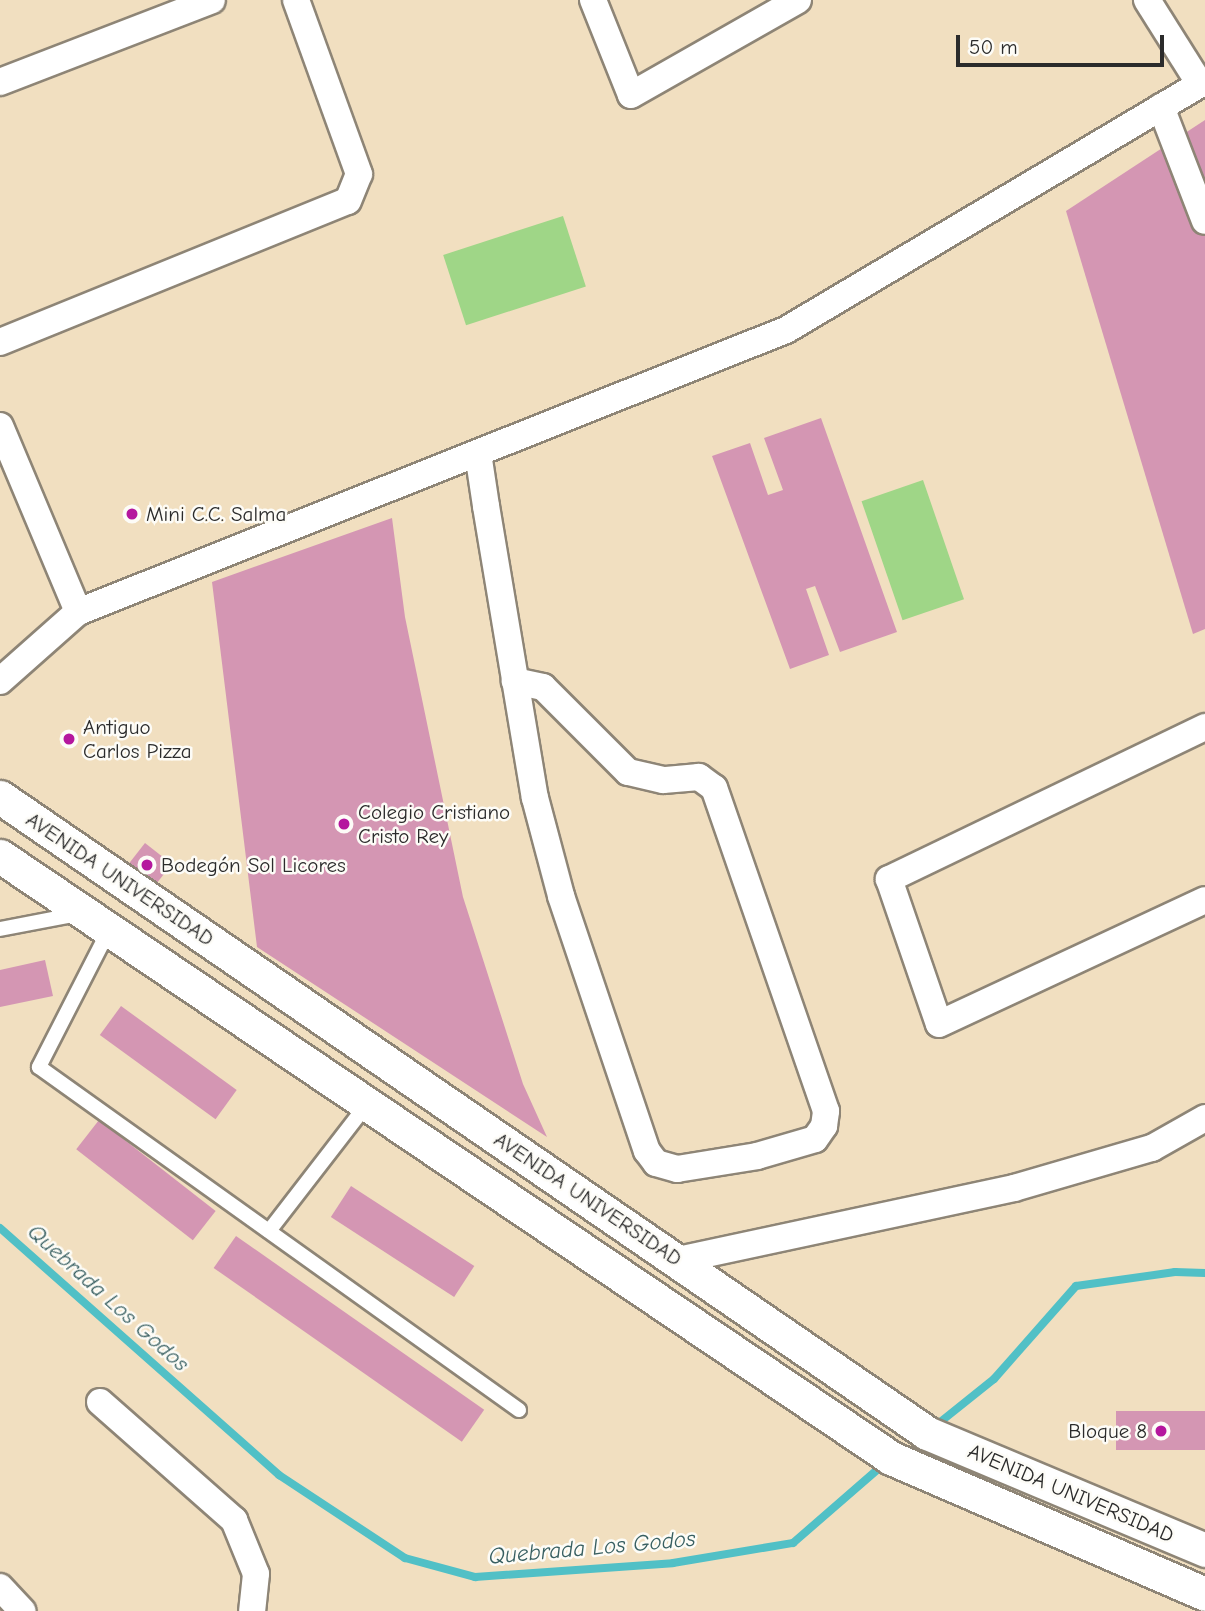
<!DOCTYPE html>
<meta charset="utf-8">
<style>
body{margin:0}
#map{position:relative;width:1205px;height:1611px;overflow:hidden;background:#f1dfc0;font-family:"Comic Neue",sans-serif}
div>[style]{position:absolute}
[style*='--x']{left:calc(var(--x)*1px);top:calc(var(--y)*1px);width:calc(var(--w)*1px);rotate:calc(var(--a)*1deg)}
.green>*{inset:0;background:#9fd687;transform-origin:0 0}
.stream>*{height:8px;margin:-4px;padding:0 4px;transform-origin:4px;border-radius:4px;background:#51c0c6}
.building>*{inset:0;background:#d496b3;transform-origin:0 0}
.roads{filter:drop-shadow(2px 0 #8e8576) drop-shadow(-2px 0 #8e8576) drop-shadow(0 2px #8e8576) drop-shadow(0 -2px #8e8576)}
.service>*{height:14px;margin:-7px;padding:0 7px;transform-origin:7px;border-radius:7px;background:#fff}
.minor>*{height:26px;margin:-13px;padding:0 13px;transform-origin:13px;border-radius:13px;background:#fff}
.tertiary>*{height:33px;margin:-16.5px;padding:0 16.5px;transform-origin:16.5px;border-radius:16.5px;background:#fff}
.dots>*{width:19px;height:19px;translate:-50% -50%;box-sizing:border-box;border:4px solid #fdfcf7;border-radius:50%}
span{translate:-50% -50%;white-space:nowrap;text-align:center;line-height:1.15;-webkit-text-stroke:5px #fdfcf7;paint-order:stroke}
.poi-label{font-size:21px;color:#2b2b2b}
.left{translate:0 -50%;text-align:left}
.right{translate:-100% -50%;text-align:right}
.street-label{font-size:21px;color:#2b2b2b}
.water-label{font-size:23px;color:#385f61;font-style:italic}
.scale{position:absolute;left:956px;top:35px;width:208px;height:32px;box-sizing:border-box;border:4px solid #2b2b2b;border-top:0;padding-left:9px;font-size:21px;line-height:24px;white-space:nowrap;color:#2b2b2b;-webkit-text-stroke:5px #fdfcf7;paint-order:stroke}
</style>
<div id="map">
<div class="green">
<i style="left:563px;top:216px;width:74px;height:126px;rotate:72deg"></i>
<i style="left:923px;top:480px;width:126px;height:65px;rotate:71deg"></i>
</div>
<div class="stream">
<i style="--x:0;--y:1228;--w:373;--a:41.5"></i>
<i style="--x:279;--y:1475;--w:151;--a:33.4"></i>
<i style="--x:405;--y:1558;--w:73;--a:15.2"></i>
<i style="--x:475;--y:1577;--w:198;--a:-4"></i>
<i style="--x:673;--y:1563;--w:122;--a:-9.5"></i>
<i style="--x:793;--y:1543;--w:121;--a:-41"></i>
<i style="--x:934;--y:1427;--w:77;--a:-38.7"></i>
<i style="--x:994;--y:1379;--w:124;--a:-48.6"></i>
<i style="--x:1076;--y:1286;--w:100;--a:-8"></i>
<i style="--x:1175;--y:1272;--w:30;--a:2"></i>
</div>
<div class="building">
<i style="clip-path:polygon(1205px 120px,1205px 629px,1193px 634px,1066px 211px)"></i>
<i style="clip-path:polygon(821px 418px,897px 632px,840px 652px,815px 586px,806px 589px,829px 655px,790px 669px,712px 456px,750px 443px,768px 495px,783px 490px,764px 438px)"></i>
<i style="clip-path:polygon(392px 518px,405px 617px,463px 897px,523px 1084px,547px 1137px,257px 947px,212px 582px)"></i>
<i style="left:145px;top:843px;width:34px;height:27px;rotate:38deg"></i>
<i style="clip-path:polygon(45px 960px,53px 996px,0 1007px,0 970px)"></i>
<i style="left:121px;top:1006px;width:143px;height:36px;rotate:36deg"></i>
<i style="left:99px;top:1120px;width:148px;height:37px;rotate:38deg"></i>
<i style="left:351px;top:1186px;width:147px;height:37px;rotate:33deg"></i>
<i style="left:236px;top:1236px;width:303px;height:39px;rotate:35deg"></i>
<i style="left:1205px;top:1411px;width:39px;height:89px;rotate:90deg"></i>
</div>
<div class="roads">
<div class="service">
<i style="--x:0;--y:929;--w:79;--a:-10.9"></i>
<i style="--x:109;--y:930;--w:154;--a:117.1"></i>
<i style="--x:39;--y:1067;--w:590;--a:35.55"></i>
<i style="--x:269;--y:1231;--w:160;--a:-52.3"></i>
</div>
<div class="minor">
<i style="--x:593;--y:0;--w:102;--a:68.2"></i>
<i style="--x:631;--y:95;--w:192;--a:-29.6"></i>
<i style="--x:1147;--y:0;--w:99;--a:57.8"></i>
<i style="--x:0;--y:82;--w:227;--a:-21.1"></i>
<i style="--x:1161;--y:107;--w:122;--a:68.9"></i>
<i style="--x:0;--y:342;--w:375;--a:-22.1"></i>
<i style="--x:348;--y:201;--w:29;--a:-68"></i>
<i style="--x:359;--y:174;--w:185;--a:-109.9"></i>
<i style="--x:0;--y:426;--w:202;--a:67.2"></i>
<i style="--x:478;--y:453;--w:54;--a:81.4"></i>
<i style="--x:486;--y:506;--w:296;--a:80.5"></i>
<i style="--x:535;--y:798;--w:101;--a:75.1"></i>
<i style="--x:561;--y:896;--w:269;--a:71.4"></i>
<i style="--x:647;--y:1151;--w:15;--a:53"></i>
<i style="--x:656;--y:1163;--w:22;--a:16"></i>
<i style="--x:677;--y:1169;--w:81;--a:-9.2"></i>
<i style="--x:757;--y:1156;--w:60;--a:-16.3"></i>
<i style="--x:815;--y:1139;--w:16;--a:-55"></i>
<i style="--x:824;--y:1126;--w:15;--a:-82"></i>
<i style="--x:826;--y:1111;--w:342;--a:-109.1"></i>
<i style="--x:714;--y:788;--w:19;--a:-144"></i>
<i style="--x:699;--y:777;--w:36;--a:175"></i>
<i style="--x:663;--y:780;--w:36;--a:-167"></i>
<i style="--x:628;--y:772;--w:120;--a:-135"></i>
<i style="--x:543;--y:687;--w:29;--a:-168"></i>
<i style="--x:0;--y:681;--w:104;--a:-41.5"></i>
<i style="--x:78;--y:612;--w:762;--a:-21.72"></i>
<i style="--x:786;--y:330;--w:487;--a:-30.7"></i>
<i style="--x:1205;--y:727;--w:351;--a:154.3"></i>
<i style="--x:889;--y:879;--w:153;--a:71"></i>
<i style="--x:939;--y:1024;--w:293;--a:-25"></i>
<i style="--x:678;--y:1260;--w:344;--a:-12.1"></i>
<i style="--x:1014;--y:1188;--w:144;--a:-16.2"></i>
<i style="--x:1152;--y:1148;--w:61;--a:-29.5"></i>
<i style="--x:100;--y:1402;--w:179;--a:41.4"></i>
<i style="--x:234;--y:1520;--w:58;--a:67.8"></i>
<i style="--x:256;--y:1574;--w:37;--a:96"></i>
<i style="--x:0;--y:1587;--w:33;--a:47"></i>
</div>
<div class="tertiary">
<i style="--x:0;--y:797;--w:1124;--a:34.45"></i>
<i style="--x:927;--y:1433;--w:302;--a:22.8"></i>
<i style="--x:0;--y:856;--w:1075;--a:34.04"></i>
<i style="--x:891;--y:1458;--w:342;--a:23.4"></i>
</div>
</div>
<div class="dots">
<i style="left:132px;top:514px;background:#b5179e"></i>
<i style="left:69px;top:739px;background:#b5179e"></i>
<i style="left:344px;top:824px;background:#b5179e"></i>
<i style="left:147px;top:865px;background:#b5179e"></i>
<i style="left:1161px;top:1431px;background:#b5179e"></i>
</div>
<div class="poi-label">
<span class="left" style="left:146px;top:514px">Mini C.C. Salma</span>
<span class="left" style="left:83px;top:739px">Antiguo<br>Carlos Pizza</span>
<span class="left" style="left:358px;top:824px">Colegio Cristiano<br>Cristo Rey</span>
<span class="left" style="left:161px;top:865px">Bodegón Sol Licores</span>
<span class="right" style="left:1147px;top:1431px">Bloque 8</span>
</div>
<div class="street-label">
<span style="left:120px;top:879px;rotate:34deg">AVENIDA UNIVERSIDAD</span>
<span style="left:588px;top:1199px;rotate:34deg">AVENIDA UNIVERSIDAD</span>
<span style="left:1071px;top:1493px;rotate:23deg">AVENIDA UNIVERSIDAD</span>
</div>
<div class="water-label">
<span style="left:108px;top:1298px;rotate:42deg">Quebrada Los Godos</span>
<span style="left:592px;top:1548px;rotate:-5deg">Quebrada Los Godos</span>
</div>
<div class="scale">50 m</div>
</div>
